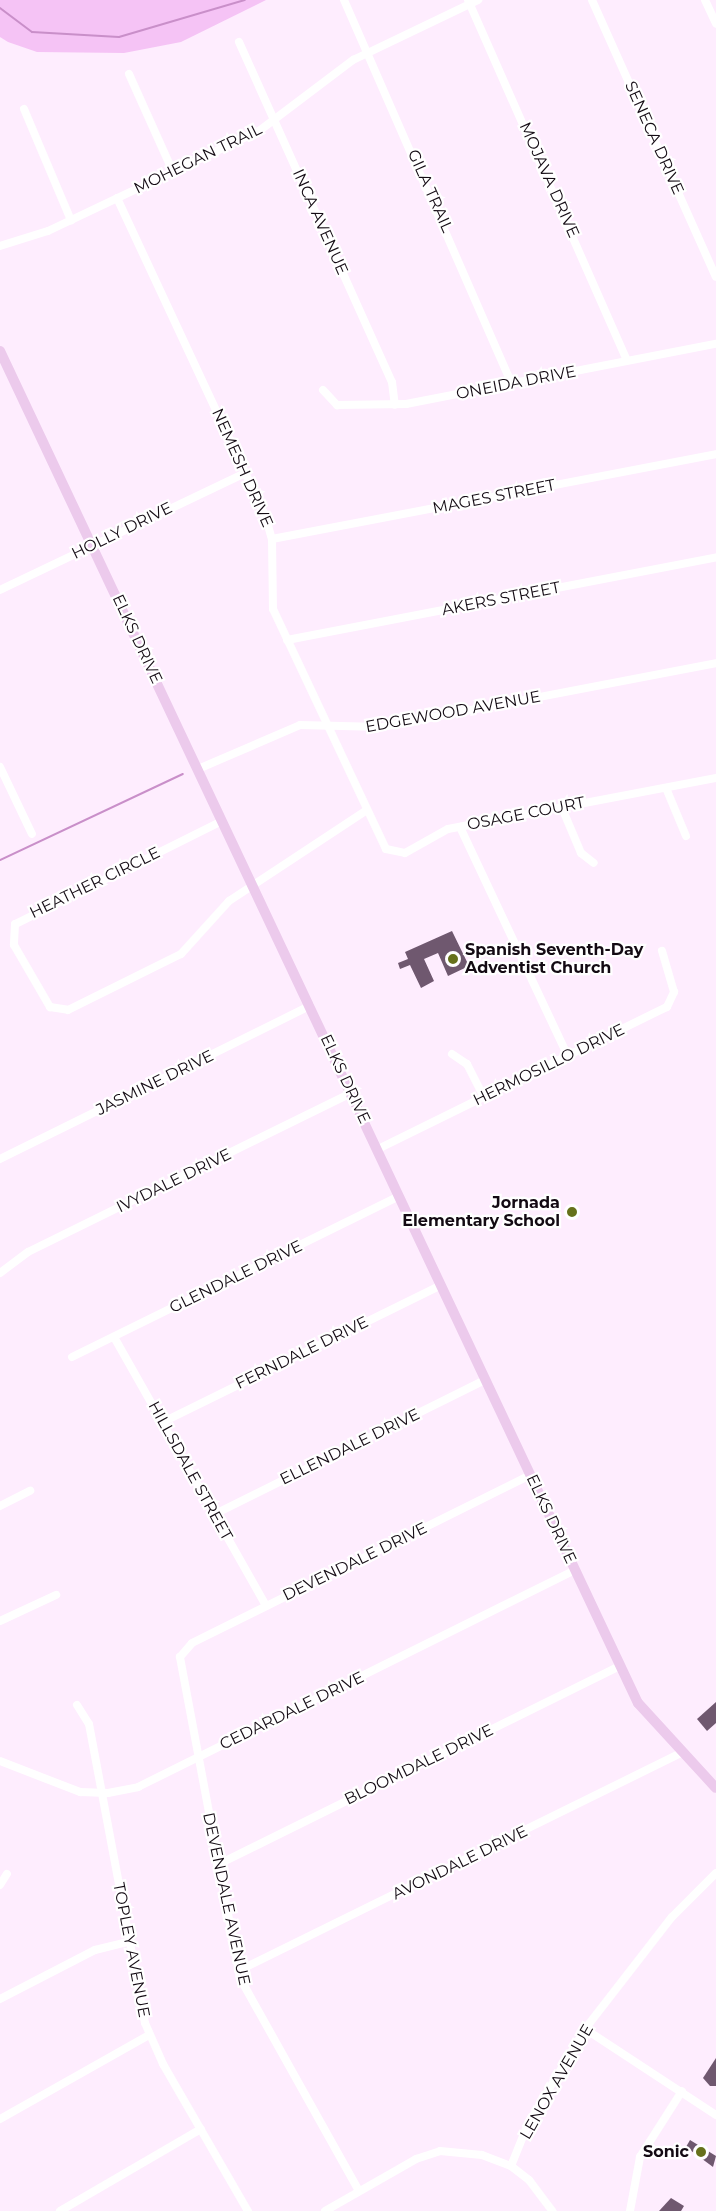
<!DOCTYPE html>
<style>
body{margin:0}
#map{position:relative;width:716px;height:2211px;overflow:hidden;background:#feedfe;font-family:Montserrat,sans-serif}
div>[style]{position:absolute}
[style*='--x']{left:calc(var(--x)*1px);top:calc(var(--y)*1px);width:calc(var(--w)*1px);rotate:calc(var(--a)*1deg)}
.green>*{inset:0;background:#f5c3f5}
.stream>*{height:2px;margin:-1px;padding:0 1px;transform-origin:1px;border-radius:1px;background:#c98fc9}
.building>*{inset:0;background:#6f586f}
.minor>*{height:8px;margin:-4px;padding:0 4px;transform-origin:4px;border-radius:4px;background:#fff}
.major>*{height:10px;margin:-5px;padding:0 5px;transform-origin:5px;border-radius:5px;background:#eccaec}
.dots>*{width:16px;height:16px;translate:-50% -50%;box-sizing:border-box;border:3px solid #fff;border-radius:50%}
span{translate:-50% -50%;white-space:nowrap;text-align:center;line-height:1.15;-webkit-text-stroke:4.5px #fff;paint-order:stroke}
.street-label{font-size:16px;color:#130a13}
.poi-label{font-size:16px;color:#130a13;font-weight:700}
.left{translate:0 -50%;text-align:left}
.right{translate:-100% -50%;text-align:right}
</style>
<div id="map">
<div class="green">
<i style="clip-path:polygon(0 0,266px 0,181px 42px,124px 53px,37px 52px,8px 42px,0 37px)"></i>
</div>
<div class="stream">
<i style="--x:0;--y:8;--w:40;--a:37"></i>
<i style="--x:32;--y:32;--w:87;--a:3.3"></i>
<i style="--x:119;--y:37;--w:131;--a:-16.4"></i>
<i style="--x:0;--y:860;--w:202;--a:-25.2"></i>
</div>
<div class="building">
<i style="clip-path:polygon(452px 931px,469px 966px,448px 976px,438px 953px,424px 959px,434px 981px,421px 988px,410px 965px,400px 969px,398px 963px,408px 959px,405px 952px)"></i>
<i style="clip-path:polygon(716px 1702px,716px 1723px,707px 1731px,697px 1719px)"></i>
<i style="clip-path:polygon(716px 2058px,716px 2086px,710px 2086px,703px 2078px)"></i>
<i style="clip-path:polygon(690px 2140px,716px 2156px,713px 2167px,686px 2147px)"></i>
<i style="clip-path:polygon(671px 2198px,684px 2206px,681px 2211px,659px 2211px)"></i>
</div>
<div class="minor">
<i style="--x:344;--y:0;--w:419;--a:66.4"></i>
<i style="--x:468;--y:0;--w:394;--a:66.2"></i>
<i style="--x:592;--y:0;--w:303;--a:65.9"></i>
<i style="--x:705;--y:0;--w:26;--a:65"></i>
<i style="--x:239;--y:42;--w:373;--a:65.8"></i>
<i style="--x:392;--y:382;--w:23;--a:83"></i>
<i style="--x:129;--y:74;--w:107;--a:65.8"></i>
<i style="--x:24;--y:109;--w:121;--a:67.1"></i>
<i style="--x:117;--y:198;--w:350;--a:65"></i>
<i style="--x:265;--y:515;--w:25;--a:74"></i>
<i style="--x:272;--y:539;--w:70;--a:89.2"></i>
<i style="--x:273;--y:609;--w:265;--a:64.8"></i>
<i style="--x:386;--y:849;--w:19;--a:12"></i>
<i style="--x:405;--y:853;--w:49;--a:-29.2"></i>
<i style="--x:448;--y:829;--w:273;--a:-10.8"></i>
<i style="--x:0;--y:246;--w:50;--a:-17.4"></i>
<i style="--x:48;--y:231;--w:233;--a:-25.4"></i>
<i style="--x:259;--y:131;--w:118;--a:-37.1"></i>
<i style="--x:353;--y:60;--w:139;--a:-25.6"></i>
<i style="--x:323;--y:390;--w:21;--a:47"></i>
<i style="--x:337;--y:405;--w:69;--a:-0.8"></i>
<i style="--x:406;--y:404;--w:316;--a:-11"></i>
<i style="--x:272;--y:539;--w:452;--a:-10.8"></i>
<i style="--x:0;--y:590;--w:272;--a:-25.5"></i>
<i style="--x:287;--y:640;--w:437;--a:-10.9"></i>
<i style="--x:0;--y:767;--w:74;--a:64.5"></i>
<i style="--x:198;--y:769;--w:111;--a:-23.3"></i>
<i style="--x:300;--y:725;--w:82;--a:1.4"></i>
<i style="--x:382;--y:727;--w:340;--a:-10.8"></i>
<i style="--x:666;--y:788;--w:52;--a:67.4"></i>
<i style="--x:562;--y:808;--w:49;--a:67.1"></i>
<i style="--x:581;--y:853;--w:16;--a:38"></i>
<i style="--x:222;--y:821;--w:231;--a:153.5"></i>
<i style="--x:15;--y:924;--w:21;--a:93"></i>
<i style="--x:14;--y:945;--w:72;--a:59.9"></i>
<i style="--x:50;--y:1007;--w:18;--a:9"></i>
<i style="--x:68;--y:1010;--w:126;--a:-26.4"></i>
<i style="--x:181;--y:954;--w:72;--a:-47.8"></i>
<i style="--x:229;--y:901;--w:165;--a:-33.4"></i>
<i style="--x:460;--y:827;--w:253;--a:64.8"></i>
<i style="--x:452;--y:1054;--w:18;--a:34"></i>
<i style="--x:467;--y:1064;--w:37;--a:63"></i>
<i style="--x:378;--y:1149;--w:322;--a:-26.2"></i>
<i style="--x:667;--y:1007;--w:17;--a:-65"></i>
<i style="--x:674;--y:992;--w:43;--a:-106.3"></i>
<i style="--x:0;--y:1159;--w:346;--a:-26.3"></i>
<i style="--x:0;--y:1273;--w:35;--a:-37"></i>
<i style="--x:28;--y:1252;--w:360;--a:-26.2"></i>
<i style="--x:114;--y:1337;--w:309;--a:60.5"></i>
<i style="--x:72;--y:1357;--w:364;--a:-26.2"></i>
<i style="--x:163;--y:1422;--w:310;--a:-26.2"></i>
<i style="--x:0;--y:1506;--w:34;--a:-27"></i>
<i style="--x:215;--y:1514;--w:301;--a:-26.4"></i>
<i style="--x:0;--y:1621;--w:62;--a:-24.9"></i>
<i style="--x:77;--y:1705;--w:22;--a:58"></i>
<i style="--x:89;--y:1724;--w:304;--a:79.4"></i>
<i style="--x:145;--y:2023;--w:45;--a:66.3"></i>
<i style="--x:163;--y:2064;--w:170;--a:60"></i>
<i style="--x:0;--y:1761;--w:86;--a:21.2"></i>
<i style="--x:80;--y:1792;--w:28;--a:2"></i>
<i style="--x:108;--y:1793;--w:31;--a:-11"></i>
<i style="--x:138;--y:1787;--w:488;--a:-26.4"></i>
<i style="--x:217;--y:1865;--w:449;--a:-26.3"></i>
<i style="--x:0;--y:1885;--w:13;--a:-58"></i>
<i style="--x:238;--y:1971;--w:495;--a:-26.2"></i>
<i style="--x:0;--y:1999;--w:107;--a:-27.3"></i>
<i style="--x:95;--y:1950;--w:33;--a:-14"></i>
<i style="--x:585;--y:2029;--w:157;--a:33.3"></i>
<i style="--x:0;--y:2119;--w:171;--a:-29.4"></i>
<i style="--x:511;--y:2166;--w:23;--a:38"></i>
<i style="--x:529;--y:2180;--w:39;--a:53"></i>
<i style="--x:359;--y:2191;--w:244;--a:-119.2"></i>
<i style="--x:240;--y:1978;--w:327;--a:-100.6"></i>
<i style="--x:180;--y:1657;--w:18;--a:-49"></i>
<i style="--x:192;--y:1643;--w:377;--a:-26.4"></i>
<i style="--x:60;--y:2211;--w:163;--a:-30.2"></i>
<i style="--x:325;--y:2211;--w:105;--a:-29.7"></i>
<i style="--x:416;--y:2159;--w:25;--a:-18"></i>
<i style="--x:440;--y:2151;--w:42;--a:5.4"></i>
<i style="--x:482;--y:2155;--w:31;--a:21"></i>
<i style="--x:511;--y:2166;--w:45;--a:-68"></i>
<i style="--x:528;--y:2124;--w:111;--a:-59"></i>
<i style="--x:585;--y:2029;--w:142;--a:-52.2"></i>
<i style="--x:672;--y:1917;--w:62;--a:-45"></i>
<i style="--x:630;--y:2211;--w:55;--a:-79.5"></i>
<i style="--x:640;--y:2157;--w:78;--a:-57.5"></i>
</div>
<div class="major">
<i style="--x:0;--y:351;--w:1495;--a:64.74"></i>
<i style="--x:638;--y:1703;--w:115;--a:47.5"></i>
</div>
<div class="dots">
<i style="left:453px;top:959px;background:#66711b"></i>
<i style="left:572px;top:1212px;background:#66711b"></i>
<i style="left:701px;top:2152px;background:#66711b"></i>
</div>
<div class="street-label">
<span style="left:654px;top:138px;rotate:66deg">SENECA DRIVE</span>
<span style="left:198px;top:159px;rotate:-26deg">MOHEGAN TRAIL</span>
<span style="left:549px;top:180px;rotate:66deg">MOJAVA DRIVE</span>
<span style="left:430px;top:191px;rotate:66deg">GILA TRAIL</span>
<span style="left:320px;top:222px;rotate:66deg">INCA AVENUE</span>
<span style="left:516px;top:383px;rotate:-11deg">ONEIDA DRIVE</span>
<span style="left:242px;top:468px;rotate:66deg">NEMESH DRIVE</span>
<span style="left:494px;top:497px;rotate:-11deg">MAGES STREET</span>
<span style="left:122px;top:531px;rotate:-26deg">HOLLY DRIVE</span>
<span style="left:501px;top:599px;rotate:-11deg">AKERS STREET</span>
<span style="left:137px;top:639px;rotate:65deg">ELKS DRIVE</span>
<span style="left:453px;top:712px;rotate:-10deg">EDGEWOOD AVENUE</span>
<span style="left:526px;top:814px;rotate:-11deg">OSAGE COURT</span>
<span style="left:95px;top:883px;rotate:-26deg">HEATHER CIRCLE</span>
<span style="left:549px;top:1065px;rotate:-26deg">HERMOSILLO DRIVE</span>
<span style="left:345px;top:1079px;rotate:65deg">ELKS DRIVE</span>
<span style="left:155px;top:1083px;rotate:-26deg">JASMINE DRIVE</span>
<span style="left:174px;top:1181px;rotate:-26deg">IVYDALE DRIVE</span>
<span style="left:236px;top:1277px;rotate:-26deg">GLENDALE DRIVE</span>
<span style="left:302px;top:1353px;rotate:-26deg">FERNDALE DRIVE</span>
<span style="left:350px;top:1447px;rotate:-26deg">ELLENDALE DRIVE</span>
<span style="left:190px;top:1471px;rotate:61deg">HILLSDALE STREET</span>
<span style="left:551px;top:1519px;rotate:65deg">ELKS DRIVE</span>
<span style="left:355px;top:1562px;rotate:-26deg">DEVENDALE DRIVE</span>
<span style="left:292px;top:1711px;rotate:-26deg">CEDARDALE DRIVE</span>
<span style="left:419px;top:1765px;rotate:-26deg">BLOOMDALE DRIVE</span>
<span style="left:460px;top:1863px;rotate:-26deg">AVONDALE DRIVE</span>
<span style="left:226px;top:1899px;rotate:78deg">DEVENDALE AVENUE</span>
<span style="left:131px;top:1950px;rotate:79deg">TOPLEY AVENUE</span>
<span style="left:557px;top:2082px;rotate:-60deg">LENOX AVENUE</span>
</div>
<div class="poi-label">
<span class="left" style="left:465px;top:959px">Spanish Seventh-Day<br>Adventist Church</span>
<span class="right" style="left:560px;top:1212px">Jornada<br>Elementary School</span>
<span class="right" style="left:689px;top:2152px">Sonic</span>
</div>
</div>
